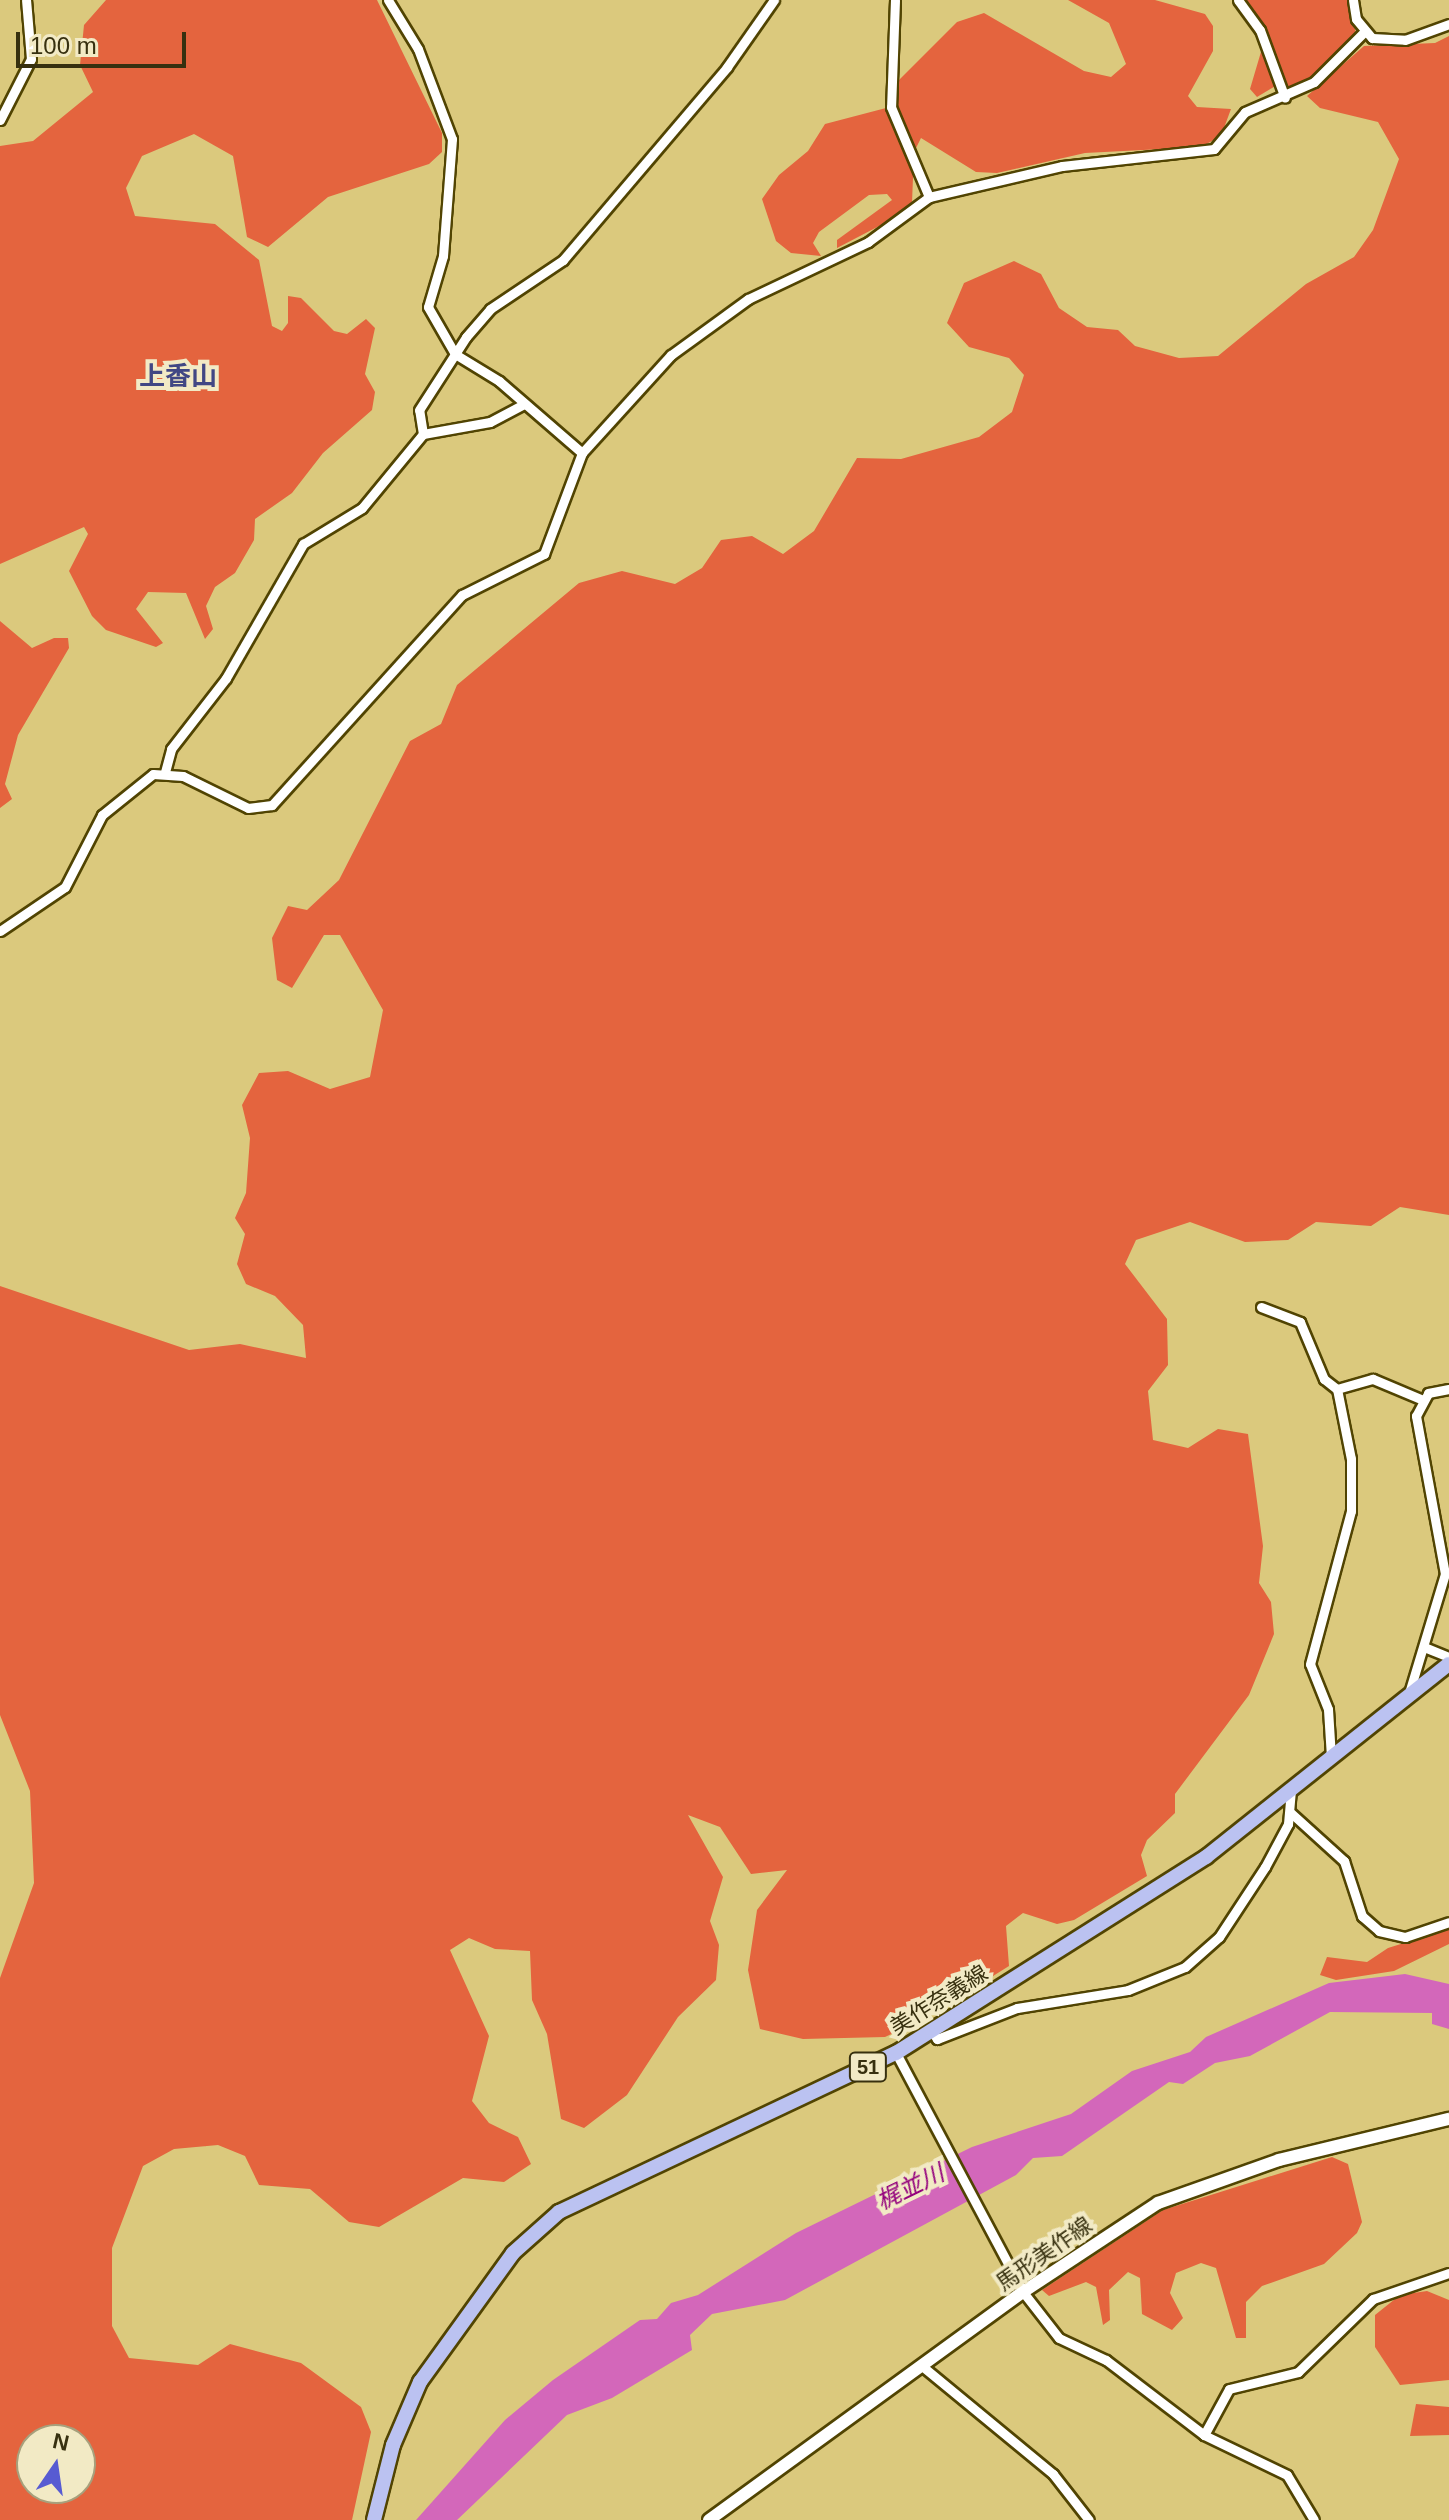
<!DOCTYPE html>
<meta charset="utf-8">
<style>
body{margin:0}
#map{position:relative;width:1449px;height:2520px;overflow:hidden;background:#dbc97d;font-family:Arial,"Noto Sans JP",sans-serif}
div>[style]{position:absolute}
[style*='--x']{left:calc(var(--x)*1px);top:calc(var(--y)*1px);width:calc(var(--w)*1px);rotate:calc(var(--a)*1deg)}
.forest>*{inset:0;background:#e4643e}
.water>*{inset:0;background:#d367ba}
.roads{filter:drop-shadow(2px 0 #514402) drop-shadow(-2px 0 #514402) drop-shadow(0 2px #514402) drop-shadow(0 -2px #514402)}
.minor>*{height:9px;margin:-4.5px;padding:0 4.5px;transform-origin:4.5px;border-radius:4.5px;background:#fff}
.secondary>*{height:12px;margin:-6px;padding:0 6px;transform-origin:6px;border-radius:6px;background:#fff}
.primary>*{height:14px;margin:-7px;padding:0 7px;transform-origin:7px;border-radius:7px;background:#bbc2f1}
span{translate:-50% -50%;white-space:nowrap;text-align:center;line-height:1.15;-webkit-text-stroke:8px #f2eac5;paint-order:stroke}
.shield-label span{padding:2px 6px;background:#f2eac5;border:2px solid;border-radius:6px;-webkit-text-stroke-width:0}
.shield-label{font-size:20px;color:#37300f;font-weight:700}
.street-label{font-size:22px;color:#37300f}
.water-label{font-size:24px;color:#94027d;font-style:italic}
.quarter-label{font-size:26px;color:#414784;font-weight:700}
.north{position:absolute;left:16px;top:2424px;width:80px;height:80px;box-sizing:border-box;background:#f2eac5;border:2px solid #a7a07c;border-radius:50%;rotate:13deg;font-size:22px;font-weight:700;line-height:32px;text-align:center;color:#37300f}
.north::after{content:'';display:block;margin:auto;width:28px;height:36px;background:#575bd2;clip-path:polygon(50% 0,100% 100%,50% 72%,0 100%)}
.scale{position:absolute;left:16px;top:32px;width:170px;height:36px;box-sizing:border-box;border:4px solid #37300f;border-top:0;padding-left:10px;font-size:24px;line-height:28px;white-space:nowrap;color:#37300f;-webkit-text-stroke:6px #f2eac5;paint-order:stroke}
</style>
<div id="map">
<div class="forest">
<i style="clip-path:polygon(106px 0,377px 0,442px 133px,442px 152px,429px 164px,328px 197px,268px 247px,247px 237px,233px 156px,194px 134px,142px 156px,126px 188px,135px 216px,215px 224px,259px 260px,272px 326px,282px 331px,288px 323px,288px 296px,301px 298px,334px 331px,347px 334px,366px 319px,375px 328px,365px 374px,375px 392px,372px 410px,323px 453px,292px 493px,255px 519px,254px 540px,235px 573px,215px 587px,206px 606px,213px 629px,205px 639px,186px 593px,148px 592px,136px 609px,163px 643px,156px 647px,106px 630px,92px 616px,69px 571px,88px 534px,84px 527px,0 564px,0 146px,33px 141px,93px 92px,80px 65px,84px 25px)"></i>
<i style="clip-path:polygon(1068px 0,1155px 0,1205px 14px,1213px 26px,1213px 51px,1188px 96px,1197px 107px,1231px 109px,1221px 136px,1201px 147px,1085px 153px,997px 173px,976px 172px,921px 138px,914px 152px,912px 203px,883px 224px,837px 248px,837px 240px,892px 200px,887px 194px,869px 195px,819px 232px,813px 243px,821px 256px,791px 253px,776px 241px,762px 199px,779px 175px,808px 151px,825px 124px,886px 108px,897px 98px,894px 85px,957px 22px,984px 13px,1084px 71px,1111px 77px,1126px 64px,1109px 23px)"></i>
<i style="clip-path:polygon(1243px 0,1349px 0,1356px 34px,1300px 89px,1277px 85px,1257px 97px,1250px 89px,1266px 35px)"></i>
<i style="clip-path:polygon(evenodd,1449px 36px,1449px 1215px,1400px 1207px,1371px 1226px,1316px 1222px,1288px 1240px,1245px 1242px,1190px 1222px,1136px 1240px,1125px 1264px,1167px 1319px,1168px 1365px,1148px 1391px,1153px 1440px,1188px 1448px,1218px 1429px,1248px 1434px,1263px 1546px,1259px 1583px,1271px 1602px,1274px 1634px,1249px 1695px,1175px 1794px,1175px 1813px,1147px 1840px,1141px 1855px,1147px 1876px,1074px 1920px,1057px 1924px,1023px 1913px,1006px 1926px,1009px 1966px,926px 2018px,885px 2037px,803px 2039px,760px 2029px,748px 1970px,757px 1910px,787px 1870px,751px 1874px,720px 1827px,688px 1815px,723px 1877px,710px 1921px,719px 1945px,716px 1980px,678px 2017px,627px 2095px,584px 2128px,561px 2119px,547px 2034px,532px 2000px,530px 1951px,495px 1949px,469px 1938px,450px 1950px,489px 2036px,472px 2101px,489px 2123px,518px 2137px,531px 2164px,504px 2182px,463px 2178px,379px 2227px,349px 2222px,310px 2189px,259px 2185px,245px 2156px,218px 2145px,174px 2149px,143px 2166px,112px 2248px,112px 2326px,129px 2358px,198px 2365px,230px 2344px,301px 2363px,361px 2407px,371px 2432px,352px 2520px,0 2520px,0 1978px,34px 1883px,30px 1791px,0 1715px,0 1286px,189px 1350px,240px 1344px,306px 1358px,303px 1325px,275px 1296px,246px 1284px,237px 1264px,245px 1234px,235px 1218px,246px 1193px,250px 1138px,242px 1105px,259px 1073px,288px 1071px,330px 1089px,370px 1077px,383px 1010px,340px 935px,324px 935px,292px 988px,277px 980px,272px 938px,288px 906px,307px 910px,339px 880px,410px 741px,441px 724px,457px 685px,579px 583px,622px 571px,675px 584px,702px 568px,721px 540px,752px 536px,783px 554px,814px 531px,857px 458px,901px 459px,979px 437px,1012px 412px,1024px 375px,1009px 358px,969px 347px,947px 323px,964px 283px,1014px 261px,1041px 274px,1059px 308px,1087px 327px,1118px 330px,1135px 346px,1179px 358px,1218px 356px,1306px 284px,1354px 257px,1373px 230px,1399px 159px,1378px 122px,1320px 108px,1307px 96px,1364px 46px,1435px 43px,1449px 36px,32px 2440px,80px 2440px,80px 2488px,32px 2488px,32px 2440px)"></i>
<i style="clip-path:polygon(0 621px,32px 648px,54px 638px,68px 638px,69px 648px,18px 735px,5px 784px,12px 799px,0 808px)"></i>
<i style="clip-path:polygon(1449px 1929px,1449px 1944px,1394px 1971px,1336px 1980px,1320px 1975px,1327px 1957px,1367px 1962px,1388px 1948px)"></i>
<i style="clip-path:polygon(1332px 2157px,1348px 2164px,1362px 2222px,1357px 2233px,1324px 2264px,1262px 2286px,1246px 2302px,1246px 2338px,1236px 2338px,1216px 2268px,1201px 2263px,1176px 2273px,1170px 2293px,1183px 2318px,1172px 2330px,1142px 2314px,1140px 2278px,1128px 2272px,1109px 2290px,1110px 2320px,1103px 2325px,1096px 2287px,1086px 2282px,1049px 2296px,1042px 2290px,1163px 2210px)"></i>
<i style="clip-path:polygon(1427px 2291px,1449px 2300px,1449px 2380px,1400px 2385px,1375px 2347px,1375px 2315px,1400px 2295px)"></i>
<i style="clip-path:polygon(1416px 2404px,1449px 2407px,1449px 2435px,1410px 2436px)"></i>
</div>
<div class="water">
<i style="clip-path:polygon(1405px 1974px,1449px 1984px,1449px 2029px,1432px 2024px,1432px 2013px,1330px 2012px,1250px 2056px,1215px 2063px,1183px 2084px,1169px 2082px,1062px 2156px,1033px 2158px,1016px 2175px,785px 2300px,712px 2314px,690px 2335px,692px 2350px,612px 2398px,567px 2415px,457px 2520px,416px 2520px,505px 2420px,553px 2380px,640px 2320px,657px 2319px,671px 2303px,698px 2295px,796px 2233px,972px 2147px,1071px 2114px,1132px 2071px,1190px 2052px,1206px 2037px,1329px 1983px)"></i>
</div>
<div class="roads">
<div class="minor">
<i style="--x:388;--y:0;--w:57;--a:58.5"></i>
<i style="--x:418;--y:49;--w:96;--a:69.3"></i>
<i style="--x:452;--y:139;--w:117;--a:94.4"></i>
<i style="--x:443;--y:256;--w:53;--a:106.4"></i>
<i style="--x:428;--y:307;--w:54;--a:60.1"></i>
<i style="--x:455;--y:354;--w:52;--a:31.5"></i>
<i style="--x:499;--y:381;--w:110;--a:40.9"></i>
<i style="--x:895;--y:0;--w:107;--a:92.1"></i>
<i style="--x:891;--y:107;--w:98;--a:67.1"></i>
<i style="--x:1238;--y:0;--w:37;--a:54"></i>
<i style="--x:1260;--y:30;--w:72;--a:69.8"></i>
<i style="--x:1353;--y:0;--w:19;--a:81"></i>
<i style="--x:1356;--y:19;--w:25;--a:50"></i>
<i style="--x:1372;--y:38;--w:33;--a:3"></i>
<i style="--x:1405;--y:40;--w:47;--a:-20"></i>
<i style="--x:0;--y:120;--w:68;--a:-63.1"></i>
<i style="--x:31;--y:59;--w:59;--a:-94.8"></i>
<i style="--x:423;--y:434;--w:24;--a:-99"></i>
<i style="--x:419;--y:410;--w:87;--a:-57.2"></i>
<i style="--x:466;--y:337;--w:37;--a:-49"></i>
<i style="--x:490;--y:309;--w:88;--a:-33.9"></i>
<i style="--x:563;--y:260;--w:253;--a:-49.6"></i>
<i style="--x:727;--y:67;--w:82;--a:-55"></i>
<i style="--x:423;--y:434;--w:68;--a:-10.2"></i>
<i style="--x:490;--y:422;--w:38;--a:-28"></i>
<i style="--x:165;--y:772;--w:24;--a:-75"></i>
<i style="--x:171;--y:749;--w:90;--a:-52.2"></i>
<i style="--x:226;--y:678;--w:155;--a:-60.1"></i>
<i style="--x:303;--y:544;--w:69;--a:-31.4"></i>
<i style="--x:362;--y:508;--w:96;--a:-50.5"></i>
<i style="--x:0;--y:931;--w:78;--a:-34.1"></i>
<i style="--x:65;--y:887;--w:81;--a:-62.8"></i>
<i style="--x:102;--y:815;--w:65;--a:-38.8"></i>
<i style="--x:153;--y:774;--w:30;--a:4"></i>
<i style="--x:183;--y:776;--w:72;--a:26.2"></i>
<i style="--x:248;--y:808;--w:24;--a:-7"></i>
<i style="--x:272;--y:805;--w:283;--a:-47.9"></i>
<i style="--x:462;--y:595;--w:92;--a:-26.6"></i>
<i style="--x:544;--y:554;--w:108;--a:-69.4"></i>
<i style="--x:582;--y:453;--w:132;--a:-47.8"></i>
<i style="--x:671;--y:355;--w:95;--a:-36"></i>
<i style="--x:748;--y:299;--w:133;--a:-25.4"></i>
<i style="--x:868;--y:242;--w:76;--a:-36.4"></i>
<i style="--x:929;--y:197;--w:137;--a:-13.1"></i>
<i style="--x:1062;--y:166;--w:153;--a:-6.4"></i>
<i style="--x:1214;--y:149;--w:48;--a:-50"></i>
<i style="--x:1245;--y:112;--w:75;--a:-23.5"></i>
<i style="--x:1314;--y:82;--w:69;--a:-45"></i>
<i style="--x:1261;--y:1307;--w:42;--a:21"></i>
<i style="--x:1300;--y:1322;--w:62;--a:67.2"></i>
<i style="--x:1324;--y:1379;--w:16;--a:38"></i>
<i style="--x:1424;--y:1647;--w:27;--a:22"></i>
<i style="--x:1409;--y:1693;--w:124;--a:-73.2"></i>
<i style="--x:1445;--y:1574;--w:161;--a:-100.4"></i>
<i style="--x:1416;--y:1416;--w:26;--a:-62"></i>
<i style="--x:1428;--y:1393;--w:21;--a:-11"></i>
<i style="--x:1331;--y:1757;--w:48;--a:-93.6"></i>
<i style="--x:1328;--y:1709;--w:48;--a:-111.8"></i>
<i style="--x:1310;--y:1664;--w:158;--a:-75"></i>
<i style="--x:1351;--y:1511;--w:52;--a:-90"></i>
<i style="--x:1351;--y:1459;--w:71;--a:-101.3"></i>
<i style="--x:1337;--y:1389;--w:37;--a:-16"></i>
<i style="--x:1373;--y:1379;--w:54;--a:22.8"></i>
<i style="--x:1291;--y:1813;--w:72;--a:42.2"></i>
<i style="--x:1344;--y:1861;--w:58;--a:71.9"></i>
<i style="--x:1362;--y:1916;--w:23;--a:41"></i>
<i style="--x:1379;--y:1931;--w:27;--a:13"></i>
<i style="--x:1405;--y:1937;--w:46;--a:-18.8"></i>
<i style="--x:931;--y:2030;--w:11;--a:56"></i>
<i style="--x:937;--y:2039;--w:86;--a:-21.2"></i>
<i style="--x:1017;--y:2008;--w:112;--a:-9.2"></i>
<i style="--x:1128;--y:1990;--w:61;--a:-22"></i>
<i style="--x:1185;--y:1967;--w:45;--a:-41.4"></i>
<i style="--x:1219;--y:1937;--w:84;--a:-56.7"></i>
<i style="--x:1265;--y:1867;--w:49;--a:-61.9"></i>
<i style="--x:1288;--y:1824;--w:35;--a:-85"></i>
<i style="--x:896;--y:2053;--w:271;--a:62"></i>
<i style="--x:1023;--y:2292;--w:58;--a:52"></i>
<i style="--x:1059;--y:2338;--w:52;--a:25.1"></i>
<i style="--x:1106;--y:2360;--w:123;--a:37.4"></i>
<i style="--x:1204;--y:2435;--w:92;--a:25.7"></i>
<i style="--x:1287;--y:2475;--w:52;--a:59"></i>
<i style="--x:922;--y:2366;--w:170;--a:39.5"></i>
<i style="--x:1053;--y:2474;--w:58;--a:52"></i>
<i style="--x:1204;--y:2435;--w:52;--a:-61.5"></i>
<i style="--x:1229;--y:2389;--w:71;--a:-13.8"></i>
<i style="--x:1298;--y:2372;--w:105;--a:-44.2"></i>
<i style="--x:1373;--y:2299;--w:80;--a:-18.9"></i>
</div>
<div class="secondary">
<i style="--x:709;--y:2520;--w:388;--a:-36"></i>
<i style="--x:1023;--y:2292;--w:162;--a:-33.4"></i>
<i style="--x:1158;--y:2203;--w:128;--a:-19.6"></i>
<i style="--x:1279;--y:2160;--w:175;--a:-13.6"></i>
</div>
<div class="primary">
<i style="--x:374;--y:2520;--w:77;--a:-75.8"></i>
<i style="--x:393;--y:2445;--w:69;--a:-66.8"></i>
<i style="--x:420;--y:2382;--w:159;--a:-54.2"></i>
<i style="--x:513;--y:2253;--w:62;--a:-41.7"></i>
<i style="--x:559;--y:2212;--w:373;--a:-25.3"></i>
<i style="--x:896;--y:2053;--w:367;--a:-32.3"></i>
<i style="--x:1206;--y:1857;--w:310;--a:-38.5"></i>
</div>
</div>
<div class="shield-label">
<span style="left:868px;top:2067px">51</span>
</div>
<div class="street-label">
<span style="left:939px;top:2000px;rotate:-32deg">美作奈義線</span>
<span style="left:1044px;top:2254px;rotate:-35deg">馬形美作線</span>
</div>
<div class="water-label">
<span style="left:910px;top:2187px;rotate:-26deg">梶並川</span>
</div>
<div class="quarter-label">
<span style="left:178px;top:377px">上香山</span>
</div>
<div class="north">N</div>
<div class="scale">100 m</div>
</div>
